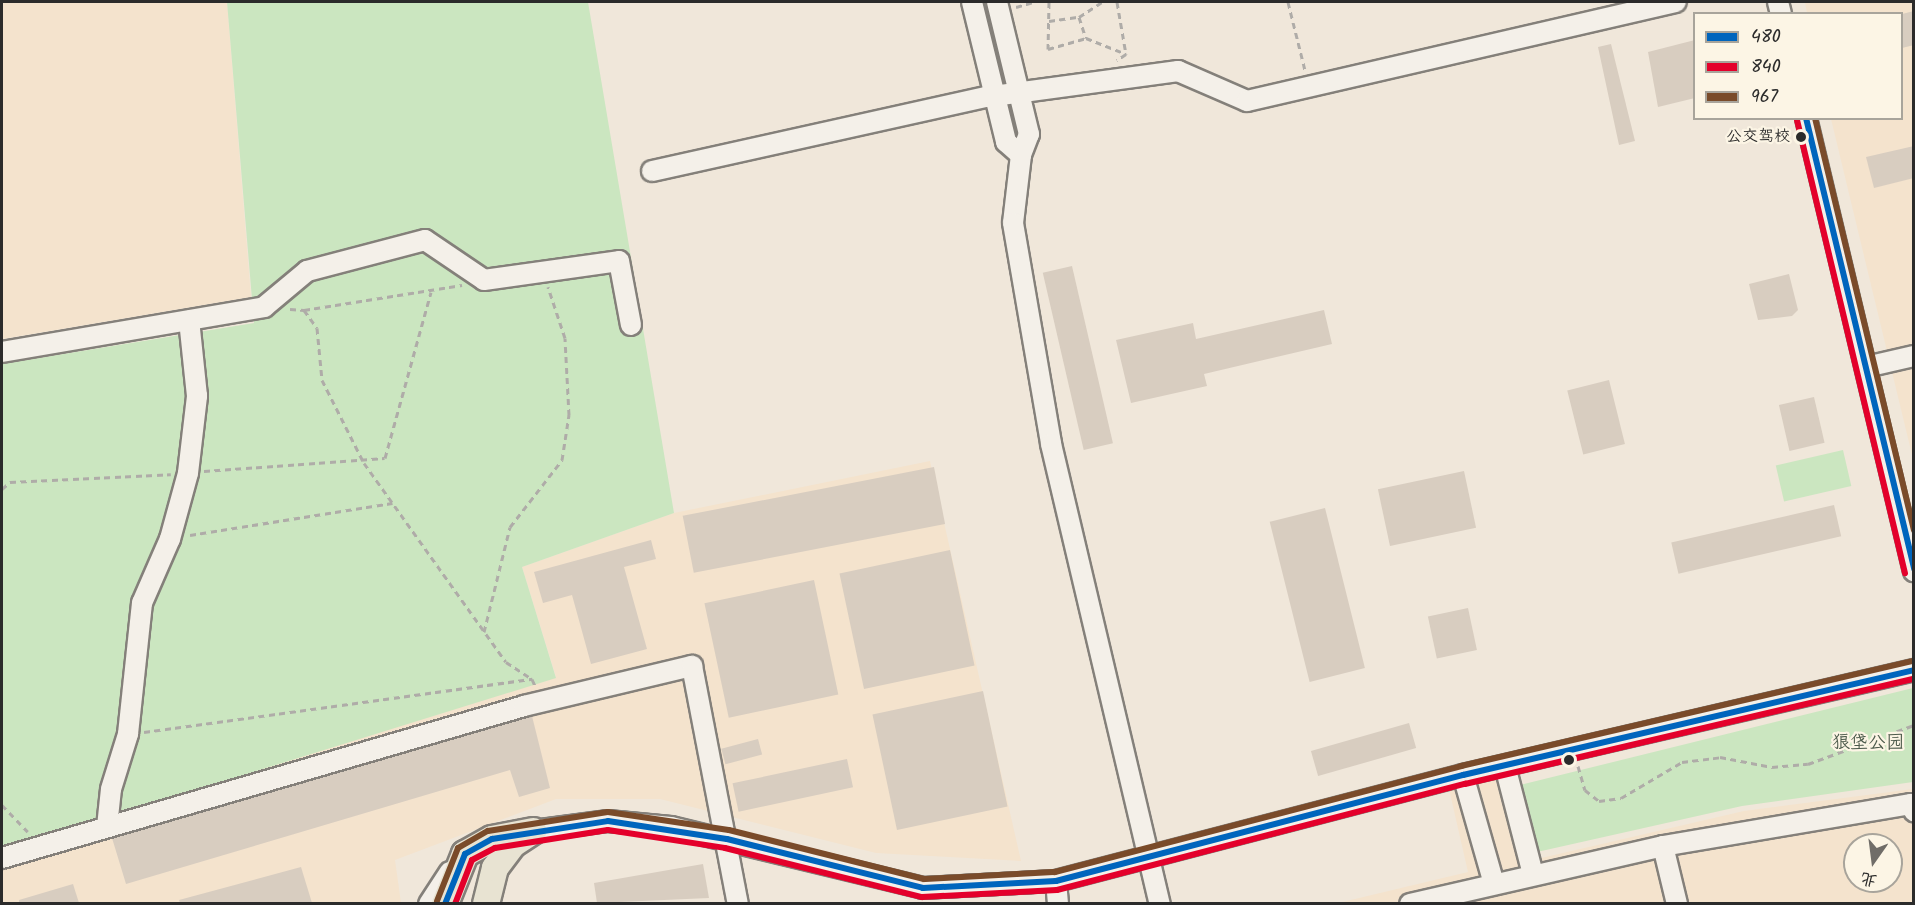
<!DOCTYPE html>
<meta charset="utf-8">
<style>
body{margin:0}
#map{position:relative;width:1915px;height:905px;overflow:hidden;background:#f0e7da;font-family:Kalam,"LXGW WenKai TC",sans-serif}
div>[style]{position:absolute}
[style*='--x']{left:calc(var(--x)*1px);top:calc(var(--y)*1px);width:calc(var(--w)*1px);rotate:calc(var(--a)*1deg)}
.built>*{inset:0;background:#f4e3cd}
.green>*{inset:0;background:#cbe6c0;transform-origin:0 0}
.building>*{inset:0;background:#d8cdc0;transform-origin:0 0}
.path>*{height:3px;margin-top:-1.5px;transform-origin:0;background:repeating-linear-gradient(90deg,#afaca8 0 6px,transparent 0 10.5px)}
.roads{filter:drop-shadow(2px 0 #84807a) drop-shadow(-2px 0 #84807a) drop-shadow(0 2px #84807a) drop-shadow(0 -2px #84807a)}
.minor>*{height:20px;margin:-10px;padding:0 10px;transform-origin:10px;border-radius:10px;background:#f4f0e9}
.major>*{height:26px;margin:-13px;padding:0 13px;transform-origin:13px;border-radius:13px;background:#e8e3d2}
.bus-1>*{height:6px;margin:-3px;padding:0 3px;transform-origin:3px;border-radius:3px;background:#0065bd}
.bus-2>*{height:6px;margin:-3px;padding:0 3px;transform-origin:3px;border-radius:3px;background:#e4002b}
.bus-3>*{height:6px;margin:-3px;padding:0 3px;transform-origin:3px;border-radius:3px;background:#7a4b2a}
.dots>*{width:16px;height:16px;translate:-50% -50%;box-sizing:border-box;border:3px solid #fcf5e5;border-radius:50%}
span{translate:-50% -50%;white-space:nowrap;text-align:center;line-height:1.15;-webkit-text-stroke:4.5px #fcf5e5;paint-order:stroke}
.bus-label{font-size:16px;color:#2b2b2b}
.right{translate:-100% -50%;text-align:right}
.park-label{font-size:18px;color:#4c5a4b}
.frame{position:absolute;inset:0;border:3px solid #2b2b2b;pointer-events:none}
.legend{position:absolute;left:1693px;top:12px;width:210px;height:108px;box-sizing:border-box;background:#fcf5e5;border:2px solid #a8a49b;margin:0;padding:8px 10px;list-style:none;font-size:18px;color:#2b2b2b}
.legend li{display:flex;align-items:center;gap:12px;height:30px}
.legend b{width:30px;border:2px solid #a8a49b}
.north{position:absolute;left:1843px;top:833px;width:60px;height:60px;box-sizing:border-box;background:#fcf5e5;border:2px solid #a8a49b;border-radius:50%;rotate:194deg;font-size:16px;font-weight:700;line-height:24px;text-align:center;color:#2b2b2b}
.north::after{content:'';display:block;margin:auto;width:21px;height:27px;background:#706d68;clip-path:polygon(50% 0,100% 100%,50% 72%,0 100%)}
</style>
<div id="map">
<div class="built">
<i style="clip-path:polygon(2px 2px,227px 2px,251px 297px,2px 339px)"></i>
<i style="clip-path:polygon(1805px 2px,1913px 2px,1913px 459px,1831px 119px,1902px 118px,1902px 14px,1807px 13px)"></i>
<i style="clip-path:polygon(930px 461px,1021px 861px,876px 853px,660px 799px,556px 799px,395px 860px,401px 903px,2px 904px,2px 850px,556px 677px,522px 567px,674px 513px)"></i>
<i style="clip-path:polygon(evenodd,1512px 776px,1537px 859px,1744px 811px,1913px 789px,1913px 903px,1334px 904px,1468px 872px,1449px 789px,1512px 776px,1855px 845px,1891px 845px,1891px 881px,1855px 881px,1855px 845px)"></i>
</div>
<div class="green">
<i style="clip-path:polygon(227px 2px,588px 2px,674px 513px,522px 567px,556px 678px,2px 850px,2px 364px,254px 323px)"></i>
<i style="left:1843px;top:450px;width:37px;height:69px;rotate:77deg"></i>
<i style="clip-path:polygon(1913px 688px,1913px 782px,1742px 806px,1537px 852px,1520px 785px)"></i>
</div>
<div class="building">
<i style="clip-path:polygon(1914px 11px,1914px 45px,1902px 48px,1902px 14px)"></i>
<i style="clip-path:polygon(1695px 40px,1695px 98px,1658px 107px,1648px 52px)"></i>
<i style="clip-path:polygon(1611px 44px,1635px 141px,1619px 145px,1598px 47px)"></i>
<i style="clip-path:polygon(1914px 146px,1914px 178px,1874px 188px,1866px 157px)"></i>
<i style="left:1072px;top:266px;width:182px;height:30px;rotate:77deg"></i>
<i style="clip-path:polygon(1789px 274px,1798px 310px,1792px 316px,1758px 320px,1749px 284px)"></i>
<i style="clip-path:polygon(1324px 310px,1332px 344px,1204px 374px,1207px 386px,1131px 403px,1116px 340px,1193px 323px,1196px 339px)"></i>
<i style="left:1609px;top:380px;width:66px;height:43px;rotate:76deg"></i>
<i style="left:1814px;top:397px;width:47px;height:36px;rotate:77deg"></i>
<i style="left:934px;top:467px;width:58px;height:256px;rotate:79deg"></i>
<i style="left:1464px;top:471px;width:58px;height:88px;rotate:78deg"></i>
<i style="left:1834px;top:505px;width:32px;height:167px;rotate:77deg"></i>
<i style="left:1325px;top:508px;width:165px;height:57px;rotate:76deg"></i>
<i style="clip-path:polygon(651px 540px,656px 559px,624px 567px,647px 649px,591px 664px,572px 595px,543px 603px,534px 572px)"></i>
<i style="left:950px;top:550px;width:118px;height:113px;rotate:78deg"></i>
<i style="left:814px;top:580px;width:117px;height:112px;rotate:78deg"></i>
<i style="left:1468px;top:608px;width:43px;height:41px;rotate:78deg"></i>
<i style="left:983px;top:691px;width:118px;height:113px;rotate:78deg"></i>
<i style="clip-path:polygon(532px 716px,550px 788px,519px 797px,510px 770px,126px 884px,112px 838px)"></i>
<i style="left:1409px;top:723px;width:26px;height:102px;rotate:74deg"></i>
<i style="left:758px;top:739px;width:16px;height:38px;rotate:75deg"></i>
<i style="left:847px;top:759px;width:29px;height:117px;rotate:78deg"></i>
<i style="clip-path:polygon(703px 864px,709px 898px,597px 903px,594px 883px)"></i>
<i style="clip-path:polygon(301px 867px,312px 903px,180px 903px,179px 900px)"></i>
<i style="clip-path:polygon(73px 884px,79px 903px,19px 903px,19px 900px)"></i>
</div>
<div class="path">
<i style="--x:1049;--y:2;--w:47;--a:91.2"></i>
<i style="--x:1048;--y:49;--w:40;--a:-16"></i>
<i style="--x:1117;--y:2;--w:53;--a:80.2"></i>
<i style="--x:1126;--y:54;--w:11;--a:146"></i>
<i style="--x:1288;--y:2;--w:70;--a:76"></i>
<i style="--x:1016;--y:7;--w:19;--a:-16"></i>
<i style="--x:1079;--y:17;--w:22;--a:72"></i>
<i style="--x:1086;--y:38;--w:43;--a:21.8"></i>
<i style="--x:1049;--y:21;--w:30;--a:-8"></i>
<i style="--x:1079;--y:17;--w:27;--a:-33"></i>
<i style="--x:290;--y:309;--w:14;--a:4"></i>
<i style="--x:304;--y:310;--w:22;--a:54"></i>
<i style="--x:317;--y:328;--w:52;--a:84.5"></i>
<i style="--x:322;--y:380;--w:93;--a:63.2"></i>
<i style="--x:364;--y:463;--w:244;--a:54.5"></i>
<i style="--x:506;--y:662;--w:31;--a:33"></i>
<i style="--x:304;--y:310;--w:160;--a:-9"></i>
<i style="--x:204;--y:471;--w:181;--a:-4.1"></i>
<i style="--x:385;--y:458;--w:172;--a:-74.5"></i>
<i style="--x:2;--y:489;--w:11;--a:-41"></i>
<i style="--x:10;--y:482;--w:161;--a:-2.8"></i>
<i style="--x:190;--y:535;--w:205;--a:-9"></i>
<i style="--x:484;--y:632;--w:108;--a:-76.1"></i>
<i style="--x:510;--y:527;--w:85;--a:-52.2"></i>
<i style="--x:562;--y:460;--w:46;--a:-81.2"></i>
<i style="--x:569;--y:415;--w:77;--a:-93"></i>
<i style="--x:565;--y:338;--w:54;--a:-108.4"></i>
<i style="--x:144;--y:732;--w:392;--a:-7.8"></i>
<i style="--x:532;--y:679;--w:10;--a:66"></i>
<i style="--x:1578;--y:766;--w:25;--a:74"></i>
<i style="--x:1585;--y:790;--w:18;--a:38"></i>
<i style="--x:1599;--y:801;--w:22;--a:-8"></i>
<i style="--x:1621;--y:798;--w:71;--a:-30.5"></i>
<i style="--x:1682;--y:762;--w:38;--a:-7"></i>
<i style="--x:1720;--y:757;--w:53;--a:10.9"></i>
<i style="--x:1772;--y:767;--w:36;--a:-5"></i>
<i style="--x:1808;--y:764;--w:113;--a:-20.2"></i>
<i style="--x:2;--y:805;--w:37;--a:46"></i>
</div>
<div class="roads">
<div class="minor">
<i style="--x:972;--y:2;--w:144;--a:76.3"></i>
<i style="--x:1006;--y:142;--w:20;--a:41"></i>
<i style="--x:997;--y:2;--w:136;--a:76.4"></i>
<i style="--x:1029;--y:134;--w:22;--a:111"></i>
<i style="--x:1021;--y:155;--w:68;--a:96.7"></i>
<i style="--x:1013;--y:223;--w:224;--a:80.2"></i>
<i style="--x:1051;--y:444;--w:473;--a:76.7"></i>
<i style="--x:1778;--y:2;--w:12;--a:76"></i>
<i style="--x:1806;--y:118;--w:466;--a:76.6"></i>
<i style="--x:652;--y:171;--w:342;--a:-12.5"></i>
<i style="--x:986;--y:97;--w:194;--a:-7.7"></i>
<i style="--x:1178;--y:71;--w:75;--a:23.5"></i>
<i style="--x:1247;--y:101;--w:440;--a:-13"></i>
<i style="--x:2;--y:352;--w:266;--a:-9.7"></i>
<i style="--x:264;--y:307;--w:56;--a:-39.9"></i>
<i style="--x:307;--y:271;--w:122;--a:-14.7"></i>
<i style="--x:425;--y:240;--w:71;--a:34.1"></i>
<i style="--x:484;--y:280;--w:136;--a:-8"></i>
<i style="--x:619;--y:261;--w:65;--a:79.4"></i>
<i style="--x:1866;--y:367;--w:49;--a:-12.9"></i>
<i style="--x:1505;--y:766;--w:112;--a:75.5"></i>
<i style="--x:1463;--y:775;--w:113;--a:74.1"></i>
<i style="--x:107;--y:827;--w:38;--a:-84"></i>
<i style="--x:111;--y:789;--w:58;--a:-72.8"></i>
<i style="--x:128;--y:734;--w:132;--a:-83.9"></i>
<i style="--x:142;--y:603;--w:70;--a:-66.4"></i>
<i style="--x:170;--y:539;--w:68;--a:-74.7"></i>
<i style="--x:188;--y:473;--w:78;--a:-83.3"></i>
<i style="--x:197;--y:396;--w:76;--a:-96"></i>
<i style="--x:533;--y:831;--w:76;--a:-7.6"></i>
<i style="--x:608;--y:821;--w:63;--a:5.4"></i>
<i style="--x:671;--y:827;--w:259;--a:13.6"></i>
<i style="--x:923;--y:888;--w:133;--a:-3"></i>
<i style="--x:1056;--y:881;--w:421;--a:-14.6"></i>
<i style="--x:1463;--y:775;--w:463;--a:-13.1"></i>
<i style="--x:1663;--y:846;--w:60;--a:76.4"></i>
<i style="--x:2;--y:858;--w:544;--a:-16.23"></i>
<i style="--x:524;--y:706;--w:173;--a:-13.4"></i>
<i style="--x:692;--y:666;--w:242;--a:79.1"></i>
<i style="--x:1056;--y:881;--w:23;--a:85"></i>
<i style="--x:429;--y:904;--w:38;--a:-57"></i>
<i style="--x:1410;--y:904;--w:260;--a:-12.9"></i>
<i style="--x:1663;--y:846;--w:252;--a:-9.6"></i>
<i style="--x:1911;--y:804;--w:8;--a:67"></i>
</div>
<div class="major">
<i style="--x:445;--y:904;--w:54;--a:-68.2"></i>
<i style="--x:465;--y:854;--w:31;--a:-29"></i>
<i style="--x:492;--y:839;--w:42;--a:-11"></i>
<i style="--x:486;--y:904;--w:37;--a:-76"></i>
<i style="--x:495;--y:868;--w:30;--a:-53"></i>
<i style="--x:513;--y:844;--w:20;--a:-33"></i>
</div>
</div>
<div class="bus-1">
<i style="--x:1806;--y:118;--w:464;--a:76.5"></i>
<i style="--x:445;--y:904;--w:54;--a:-68.2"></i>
<i style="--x:465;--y:854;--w:31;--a:-29"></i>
<i style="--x:492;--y:839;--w:117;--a:-8.8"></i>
<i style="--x:608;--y:821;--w:120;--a:8.6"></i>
<i style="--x:727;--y:839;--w:202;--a:14"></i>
<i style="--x:923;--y:888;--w:133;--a:-3"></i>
<i style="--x:1056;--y:881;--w:421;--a:-14.6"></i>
<i style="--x:1463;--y:775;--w:463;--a:-13.1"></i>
</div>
<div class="bus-2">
<i style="--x:1797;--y:120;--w:466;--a:76.6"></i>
<i style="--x:455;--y:904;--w:47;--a:-68.9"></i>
<i style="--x:472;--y:860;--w:26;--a:-28"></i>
<i style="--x:495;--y:848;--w:114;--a:-9.1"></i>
<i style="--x:608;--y:830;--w:118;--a:8.7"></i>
<i style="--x:725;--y:848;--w:203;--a:14"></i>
<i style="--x:922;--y:897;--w:135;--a:-3"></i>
<i style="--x:1057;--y:890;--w:422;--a:-14.6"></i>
<i style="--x:1465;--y:784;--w:461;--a:-13.2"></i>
</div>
<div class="bus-3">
<i style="--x:1815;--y:118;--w:424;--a:76.5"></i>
<i style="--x:437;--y:901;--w:57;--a:-68.4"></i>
<i style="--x:458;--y:848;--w:34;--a:-30"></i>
<i style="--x:488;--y:831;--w:121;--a:-9"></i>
<i style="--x:608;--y:812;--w:122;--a:8.5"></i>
<i style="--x:729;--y:830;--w:201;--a:14.1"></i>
<i style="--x:924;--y:879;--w:131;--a:-3.1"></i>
<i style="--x:1055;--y:872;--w:420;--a:-14.6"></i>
<i style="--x:1461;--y:766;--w:463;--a:-13.1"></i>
</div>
<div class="dots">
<i style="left:1801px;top:137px;background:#2b2b2b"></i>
<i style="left:1569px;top:760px;background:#2b2b2b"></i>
</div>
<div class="bus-label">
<span class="right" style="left:1790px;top:137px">公交驾校</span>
</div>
<div class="park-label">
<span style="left:1868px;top:744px">狼垡公园</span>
</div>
<div class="frame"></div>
<ul class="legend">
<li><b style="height:8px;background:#0065bd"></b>480</li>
<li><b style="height:8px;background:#e4002b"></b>840</li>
<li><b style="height:8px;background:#7a4b2a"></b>967</li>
</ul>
<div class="north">北</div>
</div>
